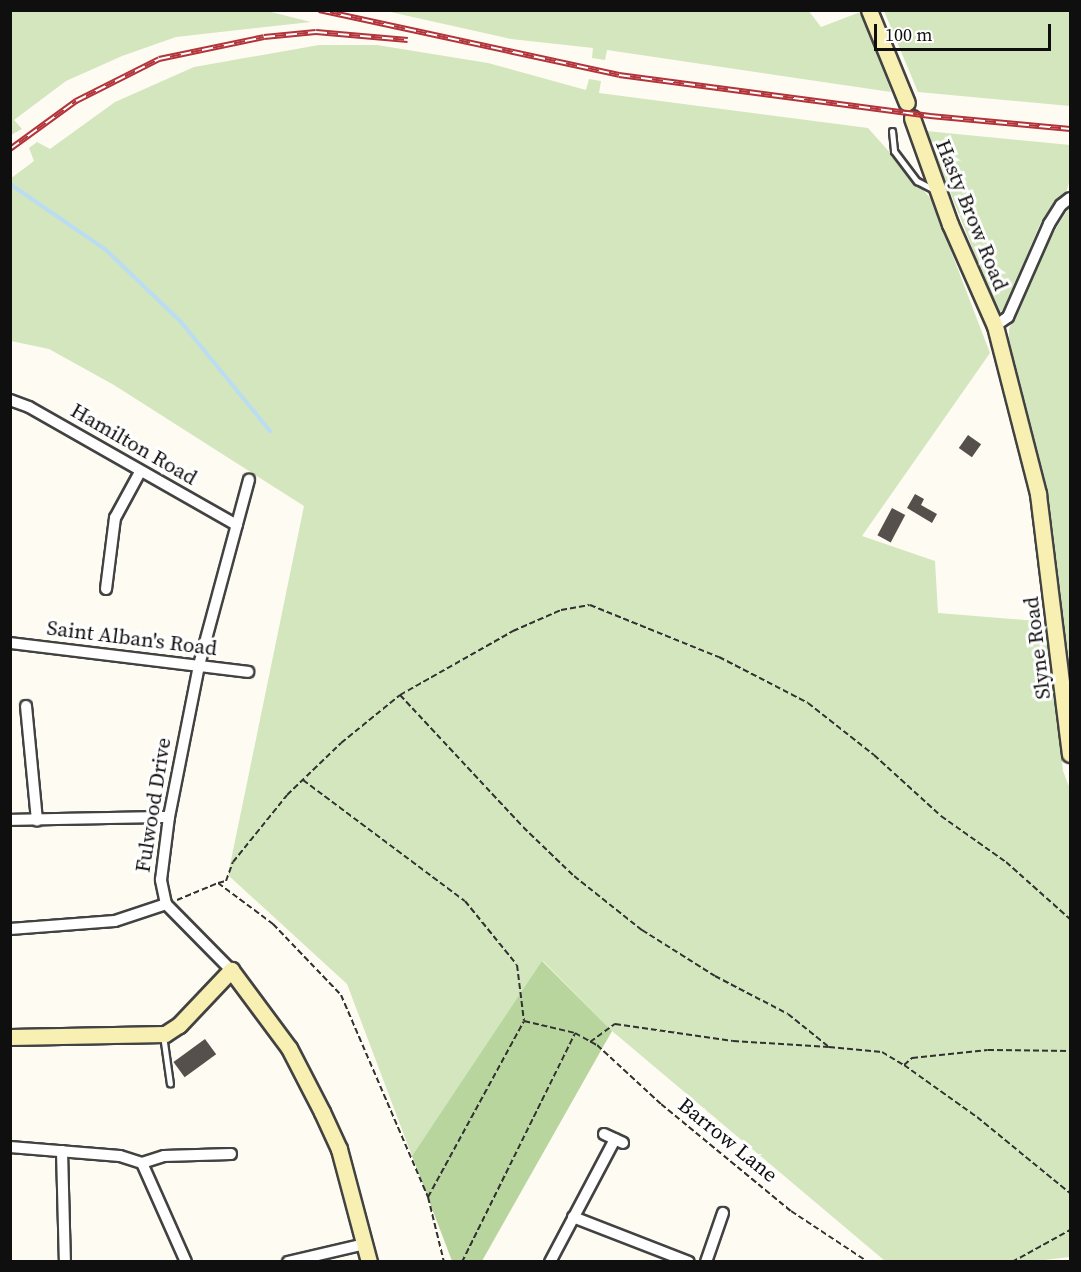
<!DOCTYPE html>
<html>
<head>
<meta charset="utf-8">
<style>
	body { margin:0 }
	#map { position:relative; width:1081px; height:1272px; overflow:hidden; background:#fefbf2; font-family:"Source Serif 4",serif }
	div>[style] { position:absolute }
	.green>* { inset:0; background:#d3e6be }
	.forest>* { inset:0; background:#b8d59e }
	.stream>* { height:4px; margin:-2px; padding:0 2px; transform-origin:2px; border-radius:2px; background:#bbddf1 }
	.building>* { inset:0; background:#56504c; transform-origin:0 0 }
	.path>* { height:2px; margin-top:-1px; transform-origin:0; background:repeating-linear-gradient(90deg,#313131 0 6px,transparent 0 9px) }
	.roads { filter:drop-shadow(2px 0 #424242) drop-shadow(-2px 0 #424242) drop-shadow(0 2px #424242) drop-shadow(0 -2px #424242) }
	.lane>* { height:5px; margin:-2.5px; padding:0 2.5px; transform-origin:2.5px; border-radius:2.5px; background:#fff }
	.street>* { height:10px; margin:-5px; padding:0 5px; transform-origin:5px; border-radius:5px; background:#fff }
	.secondary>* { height:15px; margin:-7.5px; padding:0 7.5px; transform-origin:7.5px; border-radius:7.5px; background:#f8efb3 }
	.rail>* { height:6px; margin-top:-3px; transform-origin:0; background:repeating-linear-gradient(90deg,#fff 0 11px,#b3333a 0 22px); box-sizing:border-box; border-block:2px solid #b3333a }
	span { translate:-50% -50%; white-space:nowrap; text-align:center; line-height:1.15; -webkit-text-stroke:6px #fff; paint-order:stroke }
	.street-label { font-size:21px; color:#0f0f0f }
	.frame { position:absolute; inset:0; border:12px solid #0f0f0f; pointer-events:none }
	.scale { position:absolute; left:874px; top:24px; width:177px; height:27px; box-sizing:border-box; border:3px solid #0f0f0f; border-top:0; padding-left:8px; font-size:18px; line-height:21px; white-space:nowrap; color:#0f0f0f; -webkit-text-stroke:4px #fff; paint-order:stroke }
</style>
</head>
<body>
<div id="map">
	<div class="green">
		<div style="clip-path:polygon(263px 10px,311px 22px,176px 37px,122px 56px,66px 81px,14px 120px,22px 129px,11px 135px,11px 11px)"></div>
		<div style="clip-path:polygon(808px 10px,821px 27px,863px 11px,891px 92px,607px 50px,605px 60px,592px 58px,593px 48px,511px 39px,386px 11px)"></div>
		<div style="clip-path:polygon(884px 11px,1070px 11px,1070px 106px,918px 92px)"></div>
		<div style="clip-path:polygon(319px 45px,377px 45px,488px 63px,586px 90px,589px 79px,601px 81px,599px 93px,868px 128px,931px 199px,990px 353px,862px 536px,935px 561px,938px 613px,1049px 622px,1063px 771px,1070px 789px,1070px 1257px,1027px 1262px,885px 1261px,612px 1031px,543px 961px,412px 1156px,347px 984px,228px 875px,304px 506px,114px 385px,49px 349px,11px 341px,10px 179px,34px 161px,29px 148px,37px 142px,50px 149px,115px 102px,194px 67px)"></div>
		<div style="clip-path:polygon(926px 131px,1070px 145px,1070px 179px,1066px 193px,1055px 201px,1039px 226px,1005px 309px,998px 313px)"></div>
		<div style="clip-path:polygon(1070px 206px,1070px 685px,1047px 489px,1009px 344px,1009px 329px,1040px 254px)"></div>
	</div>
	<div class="forest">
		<div style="clip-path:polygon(542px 961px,612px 1031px,482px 1261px,452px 1261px,412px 1156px)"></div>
	</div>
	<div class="stream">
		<div style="left:10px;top:184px;width:116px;rotate:34.5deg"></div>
		<div style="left:106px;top:250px;width:104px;rotate:43.8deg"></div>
		<div style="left:181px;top:322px;width:141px;rotate:50.8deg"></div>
	</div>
	<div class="building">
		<div style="left:968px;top:435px;width:16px;height:16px;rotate:35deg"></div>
		<div style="clip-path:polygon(915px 494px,924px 499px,921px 505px,937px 514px,932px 523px,907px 508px)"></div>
		<div style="left:892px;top:508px;width:15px;height:31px;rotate:28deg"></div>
		<div style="left:205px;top:1039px;width:19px;height:39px;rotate:54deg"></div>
	</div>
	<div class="path">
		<div style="left:400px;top:695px;width:180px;rotate:47deg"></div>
		<div style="left:523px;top:827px;width:71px;rotate:43.9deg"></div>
		<div style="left:574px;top:876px;width:87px;rotate:38.5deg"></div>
		<div style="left:642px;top:930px;width:86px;rotate:32.2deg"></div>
		<div style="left:715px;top:976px;width:82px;rotate:27.5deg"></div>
		<div style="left:788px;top:1014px;width:53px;rotate:38.8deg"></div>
		<div style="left:829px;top:1047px;width:53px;rotate:5.4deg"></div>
		<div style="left:882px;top:1052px;width:26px;rotate:31deg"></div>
		<div style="left:904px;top:1065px;width:90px;rotate:35.5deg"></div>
		<div style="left:977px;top:1117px;width:120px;rotate:39.3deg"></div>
		<div style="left:303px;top:780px;width:202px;rotate:36.8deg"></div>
		<div style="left:465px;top:901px;width:82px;rotate:50.9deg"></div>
		<div style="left:517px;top:965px;width:56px;rotate:82.9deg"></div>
		<div style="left:218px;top:883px;width:8px;rotate:-14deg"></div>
		<div style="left:226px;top:881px;width:20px;rotate:-70deg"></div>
		<div style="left:233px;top:862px;width:86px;rotate:-51.1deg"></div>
		<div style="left:287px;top:795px;width:75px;rotate:-43.9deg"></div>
		<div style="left:341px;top:743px;width:76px;rotate:-39.1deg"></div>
		<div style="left:400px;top:695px;width:130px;rotate:-29.5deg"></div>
		<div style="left:513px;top:631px;width:52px;rotate:-23.6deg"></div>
		<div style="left:561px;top:610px;width:29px;rotate:-10deg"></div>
		<div style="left:590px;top:605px;width:139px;rotate:22deg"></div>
		<div style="left:719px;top:657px;width:100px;rotate:27.3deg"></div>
		<div style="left:808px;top:703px;width:84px;rotate:38.2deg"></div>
		<div style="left:874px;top:755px;width:91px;rotate:42.3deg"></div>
		<div style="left:941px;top:816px;width:80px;rotate:35.3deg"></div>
		<div style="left:1006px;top:862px;width:86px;rotate:41.7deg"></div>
		<div style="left:177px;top:900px;width:44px;rotate:-22.5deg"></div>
		<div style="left:218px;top:883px;width:69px;rotate:36.7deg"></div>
		<div style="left:273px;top:924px;width:98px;rotate:46.2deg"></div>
		<div style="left:341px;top:995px;width:220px;rotate:66.7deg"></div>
		<div style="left:428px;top:1197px;width:67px;rotate:76.2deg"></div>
		<div style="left:590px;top:1042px;width:31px;rotate:-36deg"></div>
		<div style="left:615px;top:1024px;width:119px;rotate:8.2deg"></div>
		<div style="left:733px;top:1041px;width:96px;rotate:3.6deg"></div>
		<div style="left:904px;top:1065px;width:11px;rotate:-41deg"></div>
		<div style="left:912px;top:1058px;width:76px;rotate:-6deg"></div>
		<div style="left:988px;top:1050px;width:82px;rotate:0.7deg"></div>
		<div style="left:428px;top:1197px;width:200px;rotate:-61.4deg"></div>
		<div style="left:524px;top:1021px;width:52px;rotate:13.2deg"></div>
		<div style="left:575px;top:1033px;width:25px;rotate:29deg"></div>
		<div style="left:597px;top:1045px;width:87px;rotate:42.7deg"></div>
		<div style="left:661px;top:1104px;width:168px;rotate:39.5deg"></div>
		<div style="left:791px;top:1211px;width:92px;rotate:33.5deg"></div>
		<div style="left:462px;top:1262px;width:255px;rotate:-63.7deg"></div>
		<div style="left:1012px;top:1262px;width:66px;rotate:-28.9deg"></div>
	</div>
	<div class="roads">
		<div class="lane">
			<div style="left:892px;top:131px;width:20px;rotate:84deg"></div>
			<div style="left:894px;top:151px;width:38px;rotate:53deg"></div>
			<div style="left:917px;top:181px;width:18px;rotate:27deg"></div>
			<div style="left:163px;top:1035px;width:49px;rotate:81.9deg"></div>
		</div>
		<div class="street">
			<div style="left:995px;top:326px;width:16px;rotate:-35deg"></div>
			<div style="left:1008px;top:317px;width:102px;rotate:-66.2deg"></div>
			<div style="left:1049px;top:224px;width:22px;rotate:-58deg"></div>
			<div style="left:1061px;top:205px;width:11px;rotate:-38deg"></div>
			<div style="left:10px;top:400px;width:20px;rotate:20deg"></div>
			<div style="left:29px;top:407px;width:239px;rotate:29.6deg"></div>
			<div style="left:106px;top:589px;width:72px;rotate:-82.8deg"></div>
			<div style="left:115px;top:518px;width:52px;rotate:-61.5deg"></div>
			<div style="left:10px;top:643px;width:240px;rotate:6.9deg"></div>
			<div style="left:26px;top:706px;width:115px;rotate:84.5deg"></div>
			<div style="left:10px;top:820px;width:159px;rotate:-1.1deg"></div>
			<div style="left:10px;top:929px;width:105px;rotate:-4.4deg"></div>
			<div style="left:115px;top:921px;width:54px;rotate:-18.4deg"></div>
			<div style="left:231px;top:970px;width:93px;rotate:-134.6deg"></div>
			<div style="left:166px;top:904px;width:25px;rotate:-102deg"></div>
			<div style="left:161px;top:880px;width:64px;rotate:-82.8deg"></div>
			<div style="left:169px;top:817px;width:155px;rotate:-78.8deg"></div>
			<div style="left:199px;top:665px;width:192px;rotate:-74.9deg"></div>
			<div style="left:604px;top:1134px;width:21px;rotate:25deg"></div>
			<div style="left:10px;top:1147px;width:110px;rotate:4.7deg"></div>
			<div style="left:120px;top:1156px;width:23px;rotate:18deg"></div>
			<div style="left:142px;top:1163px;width:108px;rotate:66deg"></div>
			<div style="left:62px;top:1151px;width:111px;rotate:88.5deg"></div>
			<div style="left:142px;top:1163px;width:23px;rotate:-18deg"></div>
			<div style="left:164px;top:1156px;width:67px;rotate:-1.7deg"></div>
			<div style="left:573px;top:1217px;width:124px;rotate:21.2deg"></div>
			<div style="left:288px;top:1262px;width:79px;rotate:-13.2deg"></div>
			<div style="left:550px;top:1262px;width:139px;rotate:-62.1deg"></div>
			<div style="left:706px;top:1262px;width:52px;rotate:-70.9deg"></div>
		</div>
		<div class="secondary">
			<div style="left:869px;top:10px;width:100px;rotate:67.8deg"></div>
			<div style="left:912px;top:118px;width:113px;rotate:70.3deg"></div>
			<div style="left:950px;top:224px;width:111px;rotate:66.2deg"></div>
			<div style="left:995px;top:326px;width:173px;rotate:75.6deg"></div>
			<div style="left:1038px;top:494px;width:262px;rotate:83deg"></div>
			<div style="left:10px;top:1037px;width:155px;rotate:-1.1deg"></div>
			<div style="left:165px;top:1034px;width:17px;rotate:-33deg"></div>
			<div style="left:179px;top:1025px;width:76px;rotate:-46.6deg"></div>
			<div style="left:231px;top:970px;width:97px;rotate:53.4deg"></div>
			<div style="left:289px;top:1048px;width:72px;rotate:62.7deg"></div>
			<div style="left:322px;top:1112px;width:41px;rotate:65.3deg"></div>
			<div style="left:339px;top:1149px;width:117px;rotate:75.1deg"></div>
		</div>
	</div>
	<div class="rail">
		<div style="left:319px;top:10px;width:307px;rotate:12.2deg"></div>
		<div style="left:619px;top:75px;width:314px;rotate:7.5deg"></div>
		<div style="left:930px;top:116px;width:141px;rotate:5.3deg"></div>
		<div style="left:10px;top:149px;width:82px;rotate:-36deg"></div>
		<div style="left:76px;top:101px;width:93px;rotate:-26.8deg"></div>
		<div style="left:159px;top:59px;width:107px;rotate:-11.8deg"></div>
		<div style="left:264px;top:37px;width:52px;rotate:-5.5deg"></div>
		<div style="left:316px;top:32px;width:92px;rotate:5deg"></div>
	</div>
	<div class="street-label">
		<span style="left:972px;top:215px;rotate:68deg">Hasty Brow Road</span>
		<span style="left:134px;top:444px;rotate:30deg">Hamilton Road</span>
		<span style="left:132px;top:638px;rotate:7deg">Saint Alban's Road</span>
		<span style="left:1037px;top:648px;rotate:-97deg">Slyne Road</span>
		<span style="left:153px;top:805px;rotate:-81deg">Fulwood Drive</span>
		<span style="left:728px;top:1140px;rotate:39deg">Barrow Lane</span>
	</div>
	<div class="frame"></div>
	<div class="scale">100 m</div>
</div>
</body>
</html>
